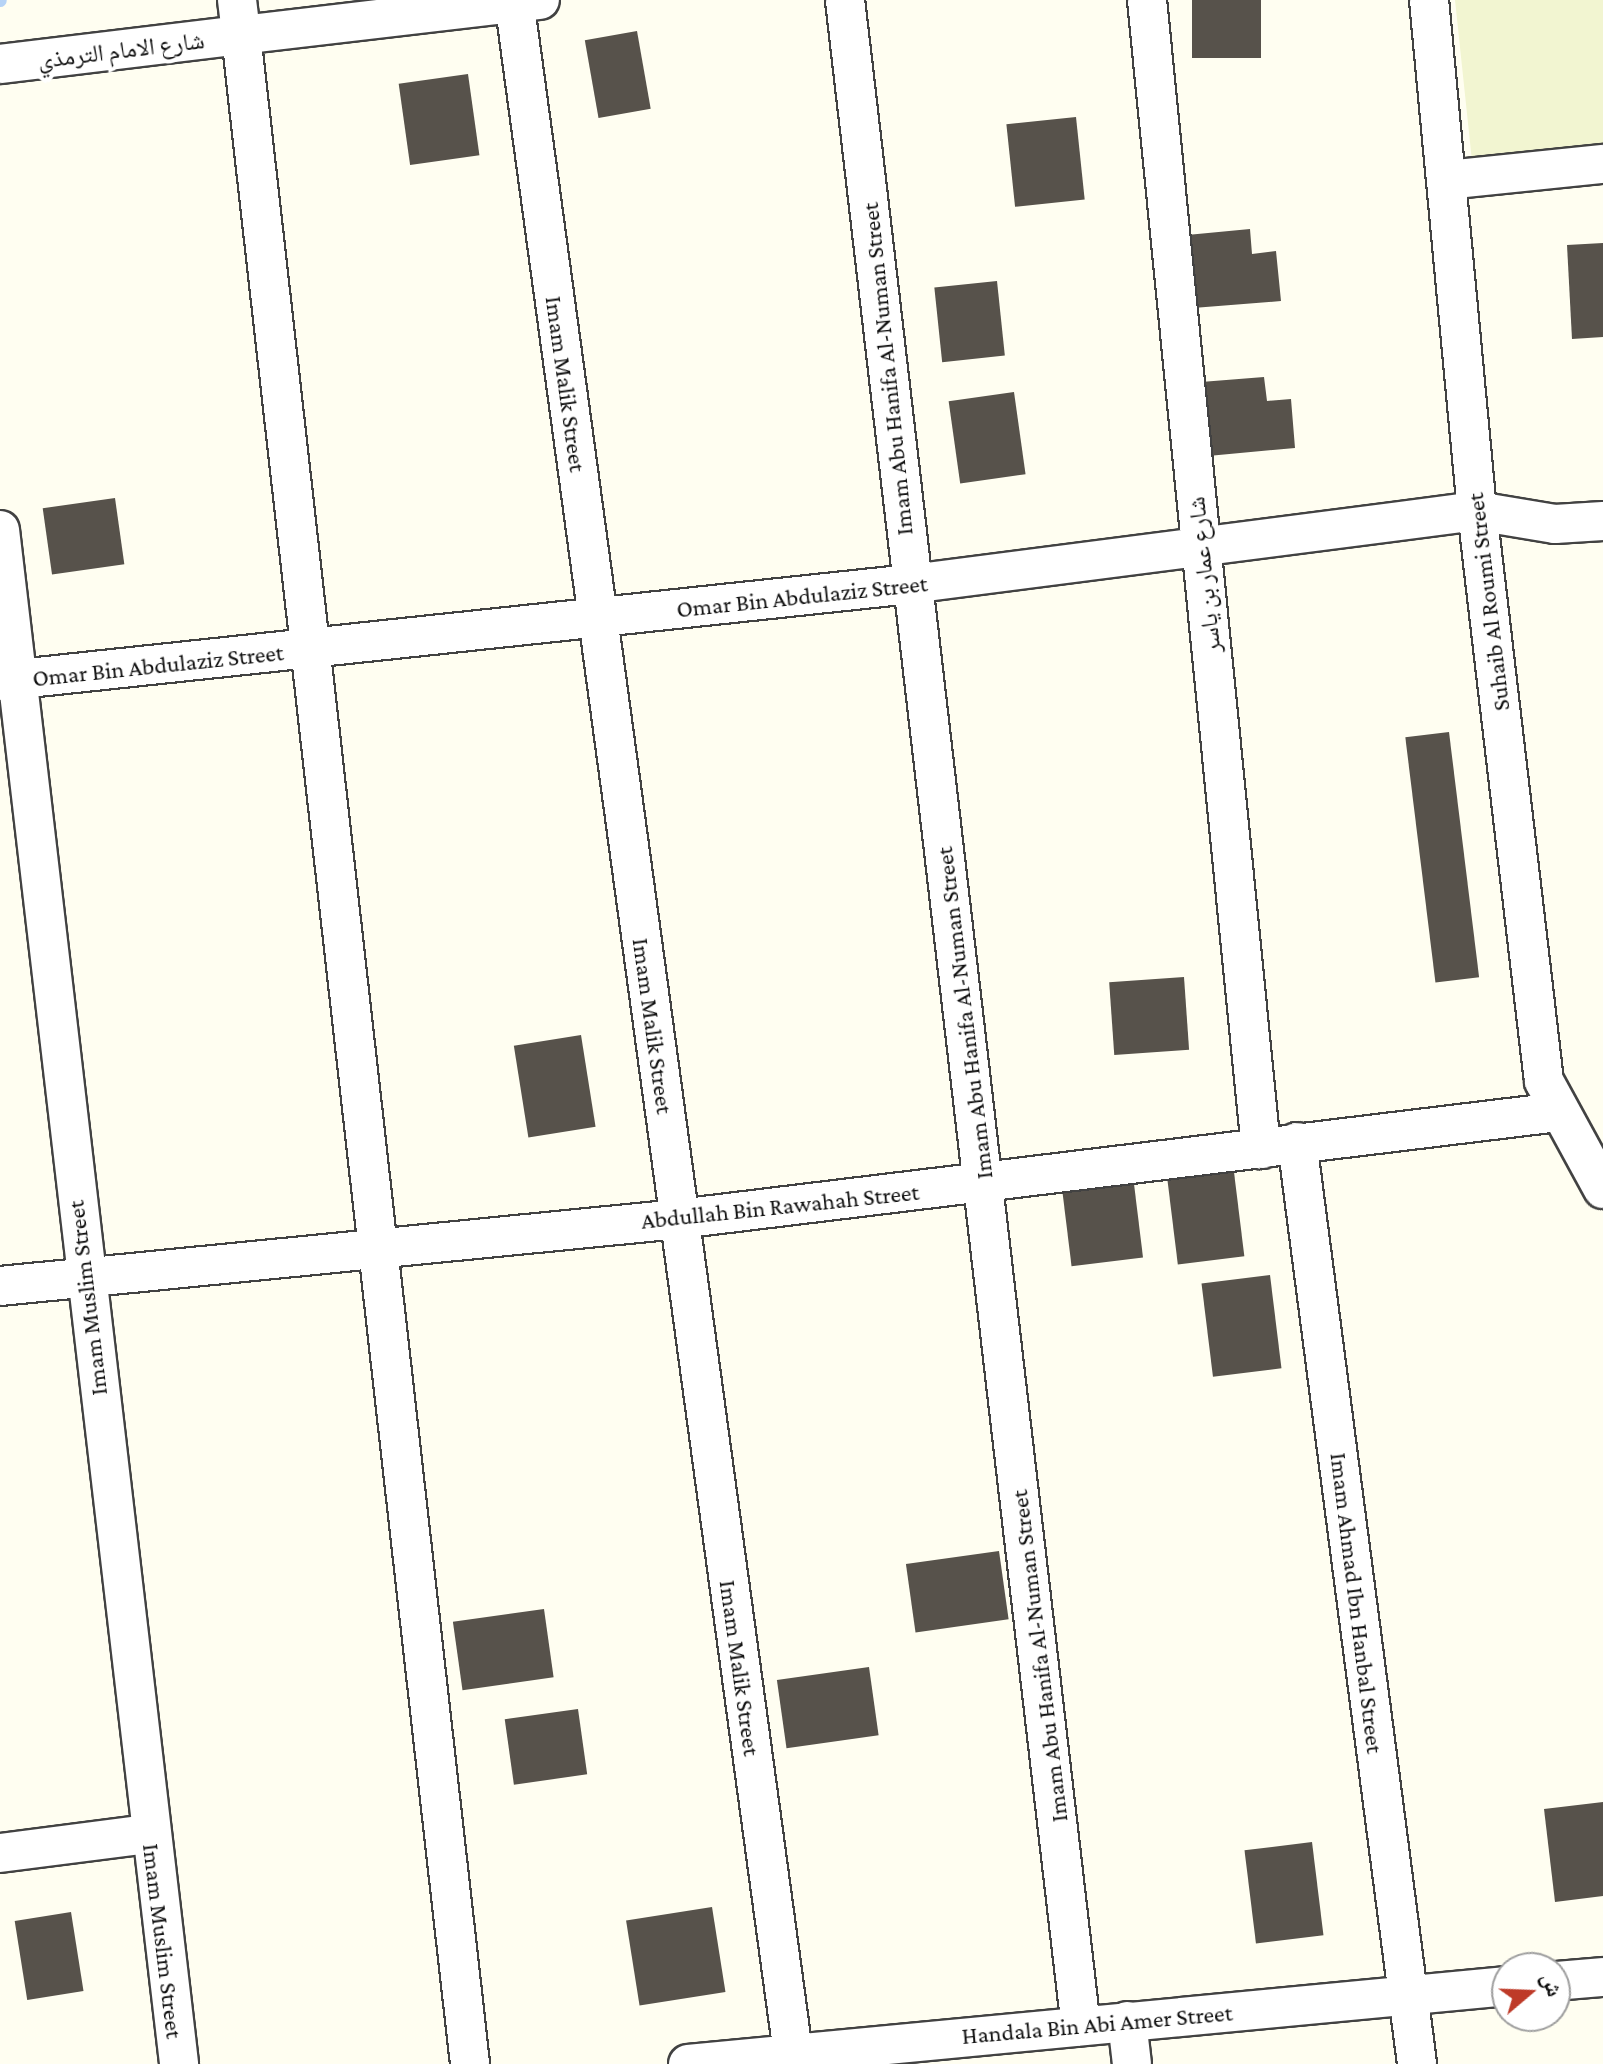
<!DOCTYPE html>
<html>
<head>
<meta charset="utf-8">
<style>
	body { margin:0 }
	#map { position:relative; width:1603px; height:2064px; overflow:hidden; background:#fffef1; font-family:"Crimson Pro","Noto Naskh Arabic",serif }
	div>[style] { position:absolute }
	.farmland>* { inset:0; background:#f2f5d1 }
	.stream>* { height:11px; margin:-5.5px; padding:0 5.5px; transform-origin:5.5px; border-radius:5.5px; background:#b6d3f6 }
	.building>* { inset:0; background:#57524b; transform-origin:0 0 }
	.roads { filter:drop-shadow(2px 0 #424242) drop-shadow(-2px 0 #424242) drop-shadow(0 2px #424242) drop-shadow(0 -2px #424242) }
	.street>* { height:38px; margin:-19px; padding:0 19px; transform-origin:19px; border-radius:19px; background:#fff }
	span { translate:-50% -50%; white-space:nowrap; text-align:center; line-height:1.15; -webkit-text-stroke:8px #fff; paint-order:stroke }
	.street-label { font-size:24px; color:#0f0f0f }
	.north { position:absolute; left:1491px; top:1952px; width:80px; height:80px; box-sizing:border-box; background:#fff; border:2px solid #9f9f9f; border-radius:50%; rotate:71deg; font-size:22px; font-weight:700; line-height:32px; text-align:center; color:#0f0f0f }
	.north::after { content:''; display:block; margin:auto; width:28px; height:36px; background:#be3a28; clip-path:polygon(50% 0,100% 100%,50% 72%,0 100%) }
</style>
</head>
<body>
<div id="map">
	<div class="farmland">
		<div style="clip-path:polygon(1455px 0,1603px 0,1603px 145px,1472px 161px)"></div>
	</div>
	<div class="stream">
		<div style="left:0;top:1px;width:1px;rotate:-45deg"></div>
	</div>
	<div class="building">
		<div style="left:1192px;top:0;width:69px;height:58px"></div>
		<div style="left:637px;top:31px;width:79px;height:53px;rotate:80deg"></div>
		<div style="left:468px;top:74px;width:82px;height:70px;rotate:82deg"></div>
		<div style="left:1076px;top:117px;width:83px;height:70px;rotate:84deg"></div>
		<div style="clip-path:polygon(1250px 229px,1252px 254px,1276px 251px,1281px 301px,1193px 308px,1187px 235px)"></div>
		<div style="clip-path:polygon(1603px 243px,1603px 337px,1572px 339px,1567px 245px)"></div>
		<div style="left:997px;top:281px;width:75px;height:63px;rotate:84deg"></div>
		<div style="clip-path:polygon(1264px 377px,1267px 401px,1291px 399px,1295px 448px,1208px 456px,1201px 382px)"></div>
		<div style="left:1014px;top:392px;width:83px;height:66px;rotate:82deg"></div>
		<div style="left:115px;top:498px;width:67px;height:73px;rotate:82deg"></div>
		<div style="left:1449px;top:732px;width:247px;height:44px;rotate:83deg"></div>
		<div style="left:1184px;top:977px;width:73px;height:75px;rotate:86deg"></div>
		<div style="left:581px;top:1035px;width:93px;height:68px;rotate:81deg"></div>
		<div style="left:1233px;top:1164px;width:93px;height:67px;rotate:83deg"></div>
		<div style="left:1134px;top:1184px;width:74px;height:72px;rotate:83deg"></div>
		<div style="left:1270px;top:1275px;width:94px;height:69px;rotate:83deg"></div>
		<div style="left:999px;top:1551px;width:69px;height:94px;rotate:82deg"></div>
		<div style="left:544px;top:1609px;width:69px;height:92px;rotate:82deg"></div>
		<div style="left:869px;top:1667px;width:69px;height:93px;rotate:82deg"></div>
		<div style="left:578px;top:1709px;width:66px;height:74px;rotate:82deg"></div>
		<div style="clip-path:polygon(1603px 1802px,1603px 1896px,1555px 1902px,1544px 1809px)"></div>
		<div style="left:1312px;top:1842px;width:94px;height:68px;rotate:83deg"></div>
		<div style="left:712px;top:1907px;width:86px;height:87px;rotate:81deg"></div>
		<div style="left:71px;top:1912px;width:80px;height:57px;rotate:81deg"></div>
	</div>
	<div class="roads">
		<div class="street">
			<div style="left:237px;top:0;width:35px;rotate:83deg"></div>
			<div style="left:241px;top:35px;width:301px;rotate:-6.7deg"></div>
			<div style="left:514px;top:0;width:2072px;rotate:82.26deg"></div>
			<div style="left:845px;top:0;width:2040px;rotate:83.36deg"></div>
			<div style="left:1147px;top:0;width:1155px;rotate:84.33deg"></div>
			<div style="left:1429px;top:0;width:513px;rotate:84.63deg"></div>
			<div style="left:1477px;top:511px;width:574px;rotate:83.3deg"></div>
			<div style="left:1544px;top:1081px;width:123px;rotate:61.4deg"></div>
			<div style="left:0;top:64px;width:243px;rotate:-6.9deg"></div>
			<div style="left:241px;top:35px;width:2042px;rotate:83.56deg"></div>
			<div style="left:1447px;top:180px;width:157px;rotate:-5.9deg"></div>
			<div style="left:0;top:530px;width:1544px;rotate:83.34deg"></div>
			<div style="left:0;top:681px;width:916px;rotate:-6.08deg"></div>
			<div style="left:911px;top:584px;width:571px;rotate:-7.35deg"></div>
			<div style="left:1477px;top:511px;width:79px;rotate:9.5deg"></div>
			<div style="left:1555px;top:524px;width:48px;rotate:-3.6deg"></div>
			<div style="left:1297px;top:1142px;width:930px;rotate:82.58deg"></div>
			<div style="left:0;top:1286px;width:682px;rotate:-5.64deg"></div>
			<div style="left:679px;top:1219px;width:885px;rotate:-6.94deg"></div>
			<div style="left:0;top:1853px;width:150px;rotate:-7.3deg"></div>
			<div style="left:1555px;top:1981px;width:48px;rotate:-4.8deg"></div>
			<div style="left:1127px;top:2021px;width:43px;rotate:83.4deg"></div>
			<div style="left:688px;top:2064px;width:823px;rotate:-5.44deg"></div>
		</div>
	</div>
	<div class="street-label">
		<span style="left:121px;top:50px;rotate:-7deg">شارع الامام الترمذي</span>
		<span style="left:887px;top:369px;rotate:-96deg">Imam Abu Hanifa Al-Numan Street</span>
		<span style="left:566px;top:384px;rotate:82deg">Imam Malik Street</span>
		<span style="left:1204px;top:575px;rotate:-96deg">شارع عمار بن ياسر</span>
		<span style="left:802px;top:596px;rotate:-6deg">Omar Bin Abdulaziz Street</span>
		<span style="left:1488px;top:602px;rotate:-97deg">Suhaib Al Roumi Street</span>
		<span style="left:158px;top:665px;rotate:-6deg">Omar Bin Abdulaziz Street</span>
		<span style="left:964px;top:1013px;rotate:-97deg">Imam Abu Hanifa Al-Numan Street</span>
		<span style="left:653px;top:1026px;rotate:82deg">Imam Malik Street</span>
		<span style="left:780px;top:1206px;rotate:-6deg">Abdullah Bin Rawahah Street</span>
		<span style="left:87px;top:1298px;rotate:-97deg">Imam Muslim Street</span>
		<span style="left:1357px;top:1603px;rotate:83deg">Imam Ahmad Ibn Hanbal Street</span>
		<span style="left:1039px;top:1656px;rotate:-97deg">Imam Abu Hanifa Al-Numan Street</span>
		<span style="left:740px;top:1668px;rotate:82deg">Imam Malik Street</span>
		<span style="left:163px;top:1941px;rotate:83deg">Imam Muslim Street</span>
		<span style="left:1097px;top:2024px;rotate:-5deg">Handala Bin Abi Amer Street</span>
	</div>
	<div class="north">ش</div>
</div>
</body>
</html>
